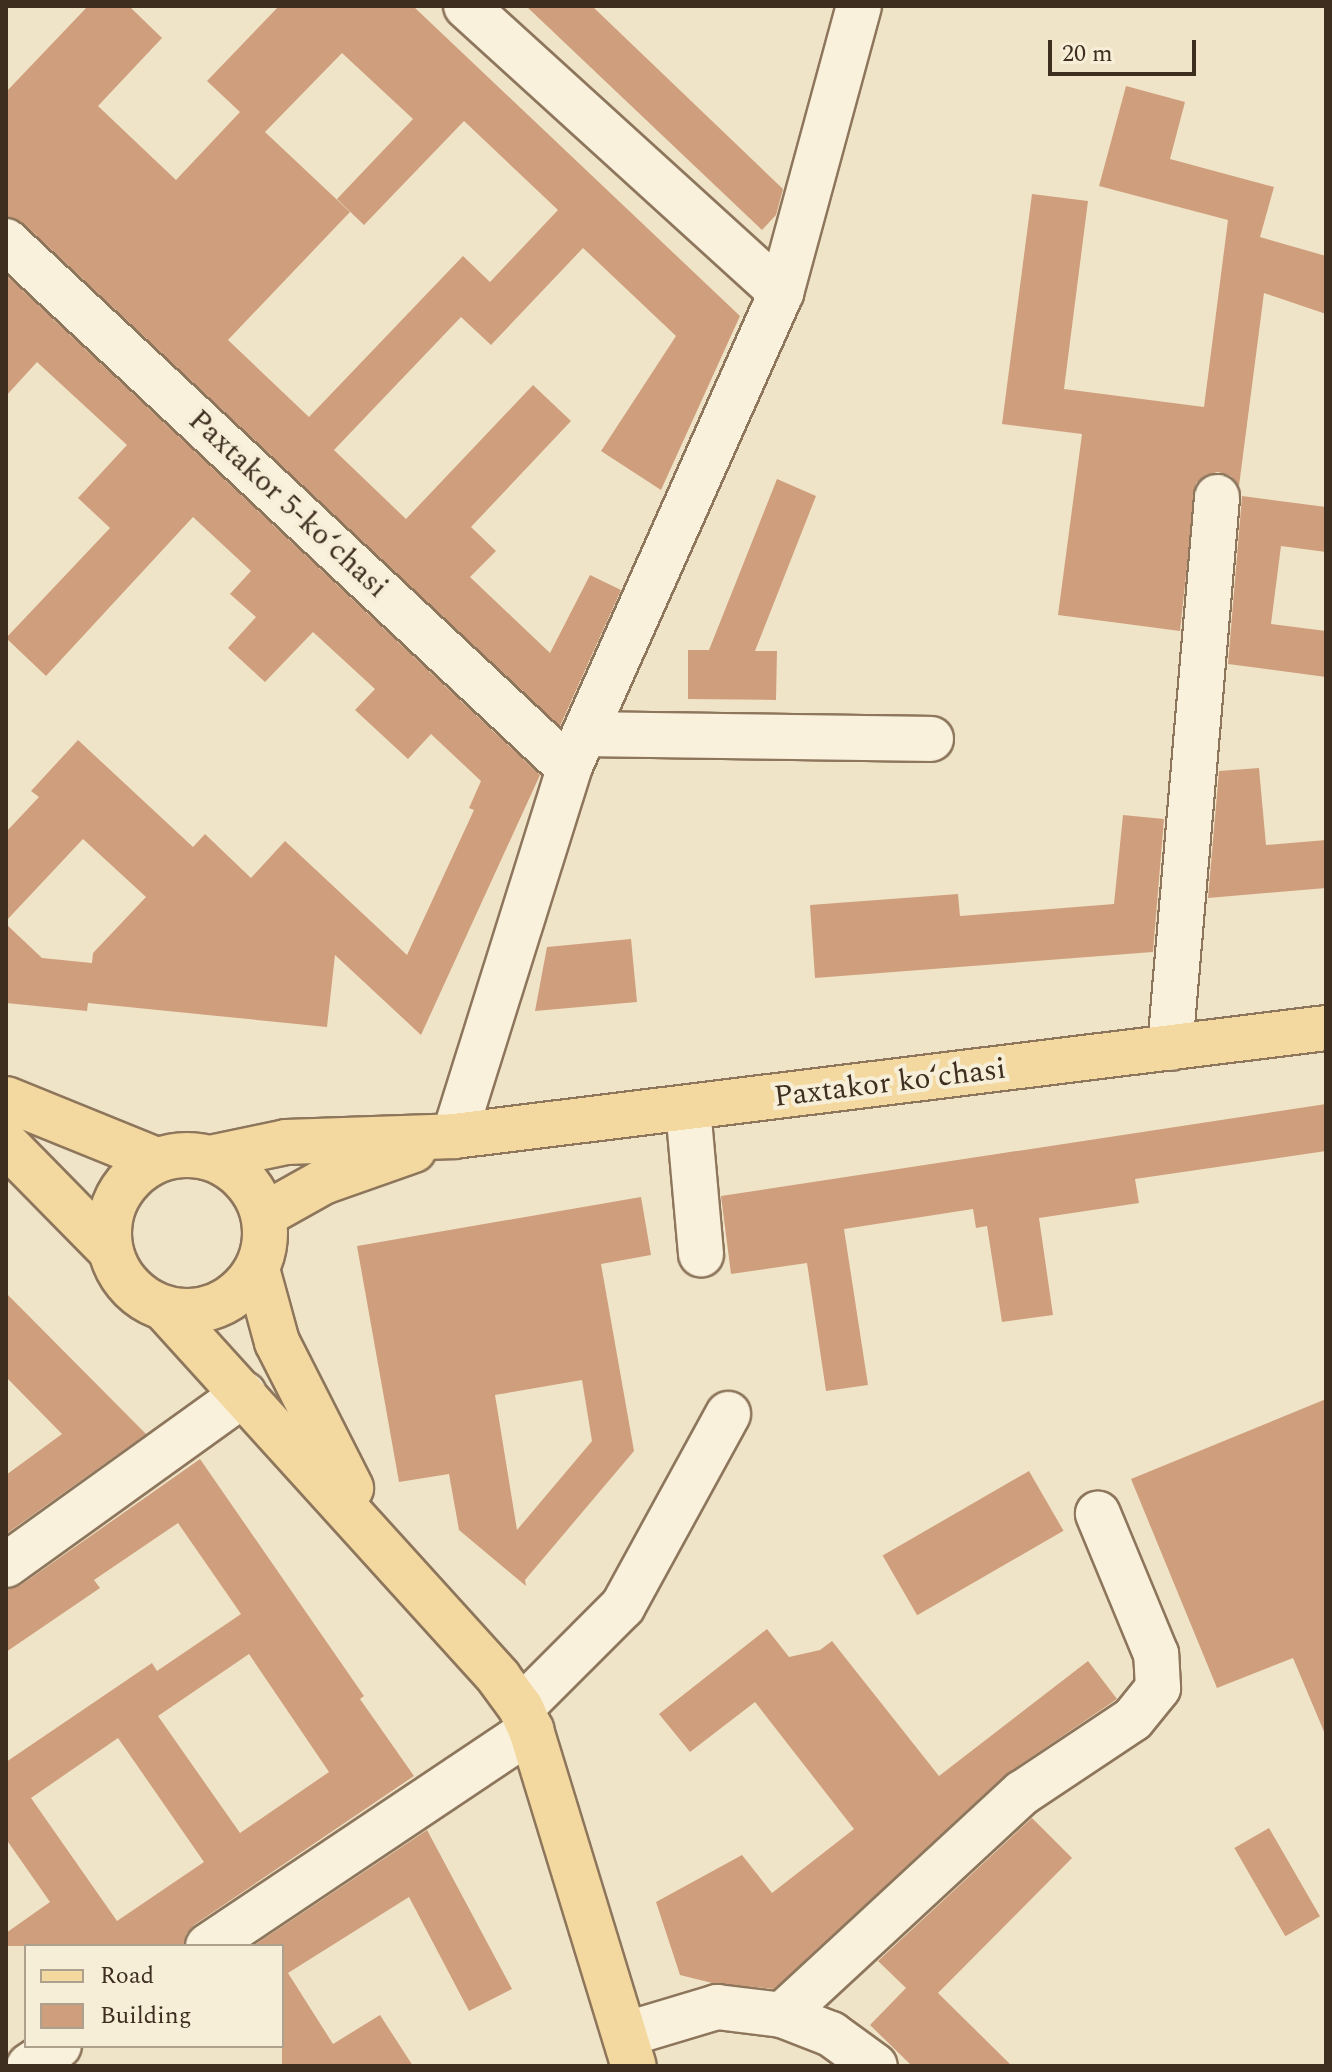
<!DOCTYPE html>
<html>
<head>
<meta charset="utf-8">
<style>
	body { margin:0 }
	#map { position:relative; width:1332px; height:2072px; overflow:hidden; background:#f0e4c8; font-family:Spectral,serif }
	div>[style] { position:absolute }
	.building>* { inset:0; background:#cf9f7d; transform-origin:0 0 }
	.roads { filter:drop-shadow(2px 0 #8d765c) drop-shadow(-2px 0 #8d765c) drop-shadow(0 2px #8d765c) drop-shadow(0 -2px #8d765c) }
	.minor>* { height:44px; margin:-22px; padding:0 22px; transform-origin:22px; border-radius:22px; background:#faf1dc }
	.major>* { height:44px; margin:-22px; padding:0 22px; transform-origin:22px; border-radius:22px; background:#f3d9a0 }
	.major>.ring { margin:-22px; padding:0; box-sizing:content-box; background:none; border:44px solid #f3d9a0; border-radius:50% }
	span { translate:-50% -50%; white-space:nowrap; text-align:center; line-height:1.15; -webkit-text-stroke:8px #f7eed8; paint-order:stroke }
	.street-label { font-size:30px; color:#3d2e20 }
	.frame { position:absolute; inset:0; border:8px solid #3d2e20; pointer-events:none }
	.legend { position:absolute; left:24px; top:1944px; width:260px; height:104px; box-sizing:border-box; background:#f7eed8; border:2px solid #ada18e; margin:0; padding:10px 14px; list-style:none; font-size:24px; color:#3d2e20 }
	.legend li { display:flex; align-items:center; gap:16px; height:40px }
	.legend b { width:40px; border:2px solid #ada18e }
	.scale { position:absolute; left:1048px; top:40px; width:148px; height:36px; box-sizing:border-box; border:4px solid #3d2e20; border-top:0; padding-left:10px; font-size:24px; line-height:28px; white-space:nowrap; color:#3d2e20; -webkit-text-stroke:6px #f7eed8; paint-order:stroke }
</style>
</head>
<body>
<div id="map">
	<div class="building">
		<div style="clip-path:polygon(evenodd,88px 6px,129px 6px,162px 38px,98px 106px,176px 180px,240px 112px,207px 81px,279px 6px,413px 6px,740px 316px,661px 490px,601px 451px,676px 336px,583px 248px,491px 345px,461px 317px,334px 450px,406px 519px,533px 385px,571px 421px,471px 527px,496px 551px,470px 577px,550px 653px,590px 575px,621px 590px,560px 726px,23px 223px,6px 217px,6px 92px,88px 6px,342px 53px,413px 119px,337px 199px,364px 225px,464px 121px,558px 210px,490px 282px,463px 256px,309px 417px,228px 340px,350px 212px,265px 132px,342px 53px)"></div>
		<div style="clip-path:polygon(526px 6px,592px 6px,783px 189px,776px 215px,762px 230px)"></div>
		<div style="clip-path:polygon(1126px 86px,1185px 102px,1170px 159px,1274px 187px,1260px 237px,1326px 256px,1326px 314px,1264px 293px,1239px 486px,1231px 476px,1218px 472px,1206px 475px,1196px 483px,1180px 631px,1058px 615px,1082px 434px,1002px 424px,1032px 194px,1088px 201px,1064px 389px,1204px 407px,1228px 220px,1099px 186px)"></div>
		<div style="clip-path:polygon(6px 275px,540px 775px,421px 1035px,335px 955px,327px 1027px,88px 1003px,87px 1011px,6px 1003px,6px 924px,42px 958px,92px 963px,93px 953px,146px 897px,83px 839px,6px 921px,6px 832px,39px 797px,31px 791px,78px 740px,193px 847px,205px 834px,251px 878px,285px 841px,407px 955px,474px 810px,469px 808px,481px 781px,431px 734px,408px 759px,355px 710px,375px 689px,313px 632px,265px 682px,228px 648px,256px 617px,230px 594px,251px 571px,193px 517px,46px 676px,6px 638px,110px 528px,78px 498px,127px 445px,37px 362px,6px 396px)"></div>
		<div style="clip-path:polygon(777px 479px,816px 496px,755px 651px,777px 651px,776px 700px,688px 699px,688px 650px,709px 650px)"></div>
		<div style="clip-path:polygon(1242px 496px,1326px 507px,1326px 552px,1281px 546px,1271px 624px,1326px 631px,1326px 677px,1228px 664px)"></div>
		<div style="clip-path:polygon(1259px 768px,1266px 845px,1326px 840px,1326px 888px,1208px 898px,1219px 771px)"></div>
		<div style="clip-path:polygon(1123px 815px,1164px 819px,1153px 952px,815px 978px,810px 905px,958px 894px,960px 916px,1114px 904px)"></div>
		<div style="clip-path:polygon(631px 939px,637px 1002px,535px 1011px,547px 947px)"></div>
		<div style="clip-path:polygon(1326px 1104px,1326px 1151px,1135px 1179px,1139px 1203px,1039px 1218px,1053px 1315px,1002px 1322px,987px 1226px,976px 1228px,973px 1209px,844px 1229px,868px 1385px,826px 1391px,807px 1263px,731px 1274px,721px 1196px)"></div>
		<div style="clip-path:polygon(evenodd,641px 1197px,651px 1255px,601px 1264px,634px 1451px,525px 1580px,526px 1586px,459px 1530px,449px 1474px,399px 1482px,357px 1246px,641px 1197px,582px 1380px,592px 1441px,517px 1530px,495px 1395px,582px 1380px)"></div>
		<div style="clip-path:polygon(6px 1293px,146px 1434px,6px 1534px,6px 1475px,62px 1434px,6px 1377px)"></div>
		<div style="clip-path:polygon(1326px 1399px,1326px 1734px,1325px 1734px,1293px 1658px,1217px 1688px,1131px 1479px)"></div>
		<div style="clip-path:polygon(evenodd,200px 1459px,364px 1696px,360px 1699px,414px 1776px,194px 1925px,186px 1934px,183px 1946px,6px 1946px,6px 1933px,50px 1902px,6px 1839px,6px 1762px,152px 1663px,157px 1671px,241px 1614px,178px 1523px,94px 1580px,100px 1588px,6px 1652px,6px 1590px,21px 1585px,200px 1459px,249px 1654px,329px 1772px,240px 1833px,158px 1716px,249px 1654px,200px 1459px,118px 1738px,204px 1862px,117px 1921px,31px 1798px,118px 1738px)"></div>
		<div style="left:1029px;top:1471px;width:69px;height:169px;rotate:60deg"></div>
		<div style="clip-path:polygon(767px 1629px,789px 1657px,820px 1650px,832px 1641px,939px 1776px,1088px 1661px,1117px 1699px,1005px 1775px,774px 1989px,712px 1983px,680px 1975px,656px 1902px,742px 1855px,772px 1893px,854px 1829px,755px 1702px,690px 1752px,659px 1714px)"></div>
		<div style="clip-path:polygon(1032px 1818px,1072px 1858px,938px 1993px,1012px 2066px,912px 2066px,870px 2025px,906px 1988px,878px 1961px)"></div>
		<div style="left:1269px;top:1828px;width:102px;height:40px;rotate:60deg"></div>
		<div style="clip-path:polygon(427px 1830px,512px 1989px,469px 2011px,409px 1897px,288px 1973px,333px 2044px,380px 2015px,413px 2066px,282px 2066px,282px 1946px,253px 1946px)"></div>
	</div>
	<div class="roads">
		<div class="minor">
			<div style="left:466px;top:6px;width:426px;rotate:42.3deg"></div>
			<div style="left:6px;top:241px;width:771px;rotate:43.11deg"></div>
			<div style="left:585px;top:734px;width:346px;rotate:0.8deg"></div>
			<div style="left:1170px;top:1048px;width:553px;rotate:-85.12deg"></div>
			<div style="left:688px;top:1108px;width:147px;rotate:84.9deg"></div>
			<div style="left:454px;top:1136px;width:386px;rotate:-72.6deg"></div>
			<div style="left:569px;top:768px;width:520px;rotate:-65.95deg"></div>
			<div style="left:781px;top:293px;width:297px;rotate:-74.8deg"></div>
			<div style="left:6px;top:1565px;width:293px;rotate:-35.7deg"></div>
			<div style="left:521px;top:1708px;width:144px;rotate:-45deg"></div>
			<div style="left:623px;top:1606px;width:219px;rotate:-61.3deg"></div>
			<div style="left:208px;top:1946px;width:389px;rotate:-33.8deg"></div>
			<div style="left:782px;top:2015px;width:327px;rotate:-42.8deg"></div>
			<div style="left:1022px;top:1793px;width:133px;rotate:-33.7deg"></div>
			<div style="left:1133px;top:1719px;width:40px;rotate:-51deg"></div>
			<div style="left:1158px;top:1688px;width:34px;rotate:-93deg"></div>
			<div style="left:1156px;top:1654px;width:152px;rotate:-112.5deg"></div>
			<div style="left:627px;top:2034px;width:94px;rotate:-16.7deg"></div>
			<div style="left:717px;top:2007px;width:65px;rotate:7deg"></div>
			<div style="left:782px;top:2015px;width:53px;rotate:21.2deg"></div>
			<div style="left:831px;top:2034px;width:54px;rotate:36deg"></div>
			<div style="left:29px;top:2066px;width:36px;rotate:-34deg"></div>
		</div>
		<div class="major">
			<div style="left:6px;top:1099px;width:162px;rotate:22.1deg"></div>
			<div style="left:6px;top:1144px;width:148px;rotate:45.5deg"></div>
			<div class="ring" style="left:109px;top:1155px;width:112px;height:112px"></div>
			<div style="left:210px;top:1158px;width:78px;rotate:-11.9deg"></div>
			<div style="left:286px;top:1142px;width:168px;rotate:-2deg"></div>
			<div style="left:454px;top:1136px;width:879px;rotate:-7.06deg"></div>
			<div style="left:264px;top:1215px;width:68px;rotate:-29.2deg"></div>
			<div style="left:323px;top:1182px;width:96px;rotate:-19.4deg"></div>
			<div style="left:257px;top:1269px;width:76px;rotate:74.7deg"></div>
			<div style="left:277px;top:1342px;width:164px;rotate:63.1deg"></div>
			<div style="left:164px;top:1308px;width:499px;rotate:47.8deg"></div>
			<div style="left:499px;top:1678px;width:37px;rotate:54deg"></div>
			<div style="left:521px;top:1708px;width:24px;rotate:66deg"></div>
			<div style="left:531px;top:1730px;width:351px;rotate:73deg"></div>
		</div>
	</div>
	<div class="street-label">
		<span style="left:288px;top:504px;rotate:43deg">Paxtakor 5-koʻchasi</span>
		<span style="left:890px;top:1083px;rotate:-7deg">Paxtakor koʻchasi</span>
	</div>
	<div class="frame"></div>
	<ul class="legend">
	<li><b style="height:10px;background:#f3d9a0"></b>Road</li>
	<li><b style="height:22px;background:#cf9f7d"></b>Building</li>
	</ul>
	<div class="scale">20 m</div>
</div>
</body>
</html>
